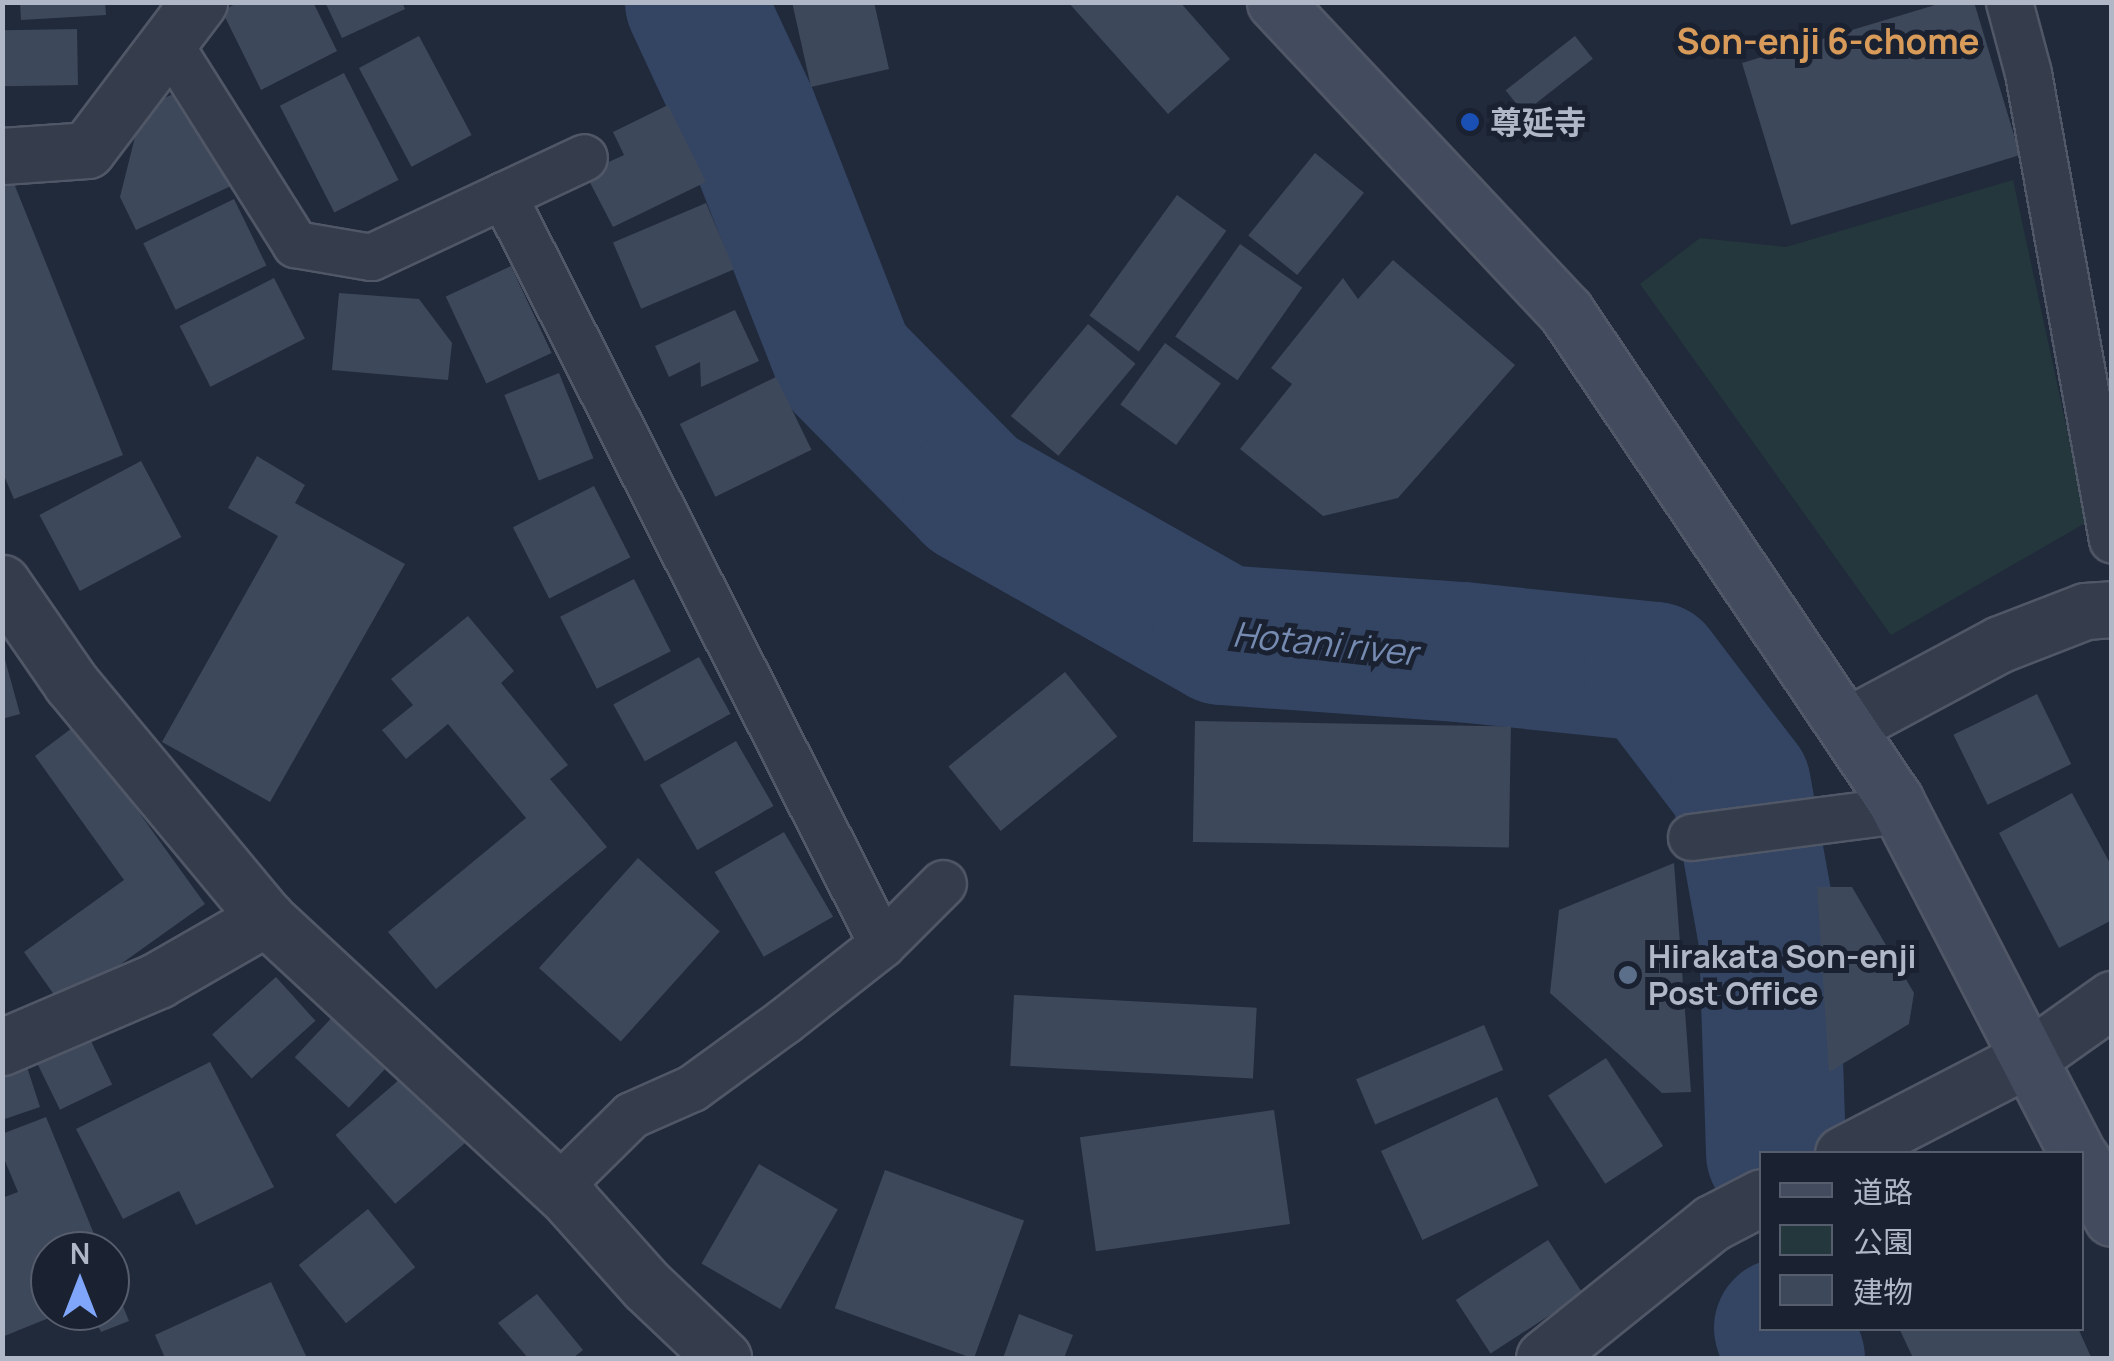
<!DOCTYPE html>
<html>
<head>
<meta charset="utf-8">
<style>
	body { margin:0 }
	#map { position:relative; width:2114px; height:1361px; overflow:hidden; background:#212a3b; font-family:Manrope,"Noto Sans JP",sans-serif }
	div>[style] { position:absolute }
	.green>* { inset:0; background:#23373c }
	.river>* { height:140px; margin:-70px; padding:0 70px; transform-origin:70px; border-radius:70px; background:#344463 }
	.building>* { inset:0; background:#3d485b; transform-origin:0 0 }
	.roads { filter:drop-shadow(2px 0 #505766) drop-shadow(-2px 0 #505766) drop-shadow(0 2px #505766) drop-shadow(0 -2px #505766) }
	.lane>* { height:45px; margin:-22.5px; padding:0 22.5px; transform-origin:22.5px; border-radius:22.5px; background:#353c4b }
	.street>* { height:55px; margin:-27.5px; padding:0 27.5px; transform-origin:27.5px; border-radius:27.5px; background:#353c4b }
	.secondary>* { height:55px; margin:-27.5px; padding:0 27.5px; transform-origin:27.5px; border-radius:27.5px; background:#434b5f }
	.dots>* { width:28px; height:28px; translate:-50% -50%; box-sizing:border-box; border:5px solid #1a2130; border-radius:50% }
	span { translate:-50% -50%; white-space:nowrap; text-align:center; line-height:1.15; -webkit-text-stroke:10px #1a2130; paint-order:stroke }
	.poi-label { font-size:32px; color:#b0b7c7; font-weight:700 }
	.left { translate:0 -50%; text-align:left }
	.neighbourhood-label { font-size:35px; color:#d89b5a; font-weight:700 }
	.water-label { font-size:35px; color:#768bb1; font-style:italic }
	.frame { position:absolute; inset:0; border:5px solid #b0b7c7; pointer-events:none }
	.legend { position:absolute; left:1759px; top:1151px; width:325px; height:180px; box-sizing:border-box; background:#1a2130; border:2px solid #565d6c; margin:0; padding:12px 18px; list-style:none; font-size:30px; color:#b0b7c7 }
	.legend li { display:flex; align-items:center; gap:20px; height:50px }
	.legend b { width:50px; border:2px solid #565d6c }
	.north { position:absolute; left:30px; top:1231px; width:100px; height:100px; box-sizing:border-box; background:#1a2130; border:2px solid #565d6c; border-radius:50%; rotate:0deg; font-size:28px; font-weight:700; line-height:40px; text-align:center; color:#b0b7c7 }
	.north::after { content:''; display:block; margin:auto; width:35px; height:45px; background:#80a6fc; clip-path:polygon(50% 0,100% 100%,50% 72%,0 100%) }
</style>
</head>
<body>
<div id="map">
	<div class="green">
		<div style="clip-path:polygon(2013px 180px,2087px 522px,1891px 635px,1640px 284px,1700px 238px,1786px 247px)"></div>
	</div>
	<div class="river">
		<div style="left:695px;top:2px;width:126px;rotate:65.1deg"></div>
		<div style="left:748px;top:116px;width:266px;rotate:68.6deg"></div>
		<div style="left:845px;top:364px;width:182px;rotate:45.4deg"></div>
		<div style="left:973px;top:494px;width:286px;rotate:29.5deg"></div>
		<div style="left:1222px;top:635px;width:240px;rotate:4.1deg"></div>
		<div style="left:1461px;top:652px;width:194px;rotate:5.9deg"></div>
		<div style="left:1654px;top:672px;width:143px;rotate:52.7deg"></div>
		<div style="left:1741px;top:786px;width:157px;rotate:79.7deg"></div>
		<div style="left:1769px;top:940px;width:214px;rotate:88.1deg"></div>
		<div style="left:1784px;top:1328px;width:32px;rotate:70deg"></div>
	</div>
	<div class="building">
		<div style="clip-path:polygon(20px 2px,105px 2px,106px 15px,21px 20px)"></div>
		<div style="clip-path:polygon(239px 2px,313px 2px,337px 51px,261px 90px,222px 11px)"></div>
		<div style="clip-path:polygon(325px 2px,402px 2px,405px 9px,342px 38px)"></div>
		<div style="clip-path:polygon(792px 2px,874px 2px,889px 69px,811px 87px)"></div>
		<div style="clip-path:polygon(1068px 2px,1180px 2px,1230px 59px,1168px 114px)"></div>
		<div style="clip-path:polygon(1945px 2px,1974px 2px,2020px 155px,1791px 225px,1742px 63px)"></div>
		<div style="left:77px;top:29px;width:56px;height:75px;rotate:89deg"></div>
		<div style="left:419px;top:36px;width:112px;height:68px;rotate:62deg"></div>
		<div style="left:1575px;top:36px;width:29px;height:88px;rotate:52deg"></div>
		<div style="left:344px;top:73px;width:120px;height:72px;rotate:63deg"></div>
		<div style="clip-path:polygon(185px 88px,231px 186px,136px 230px,120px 197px,142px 109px)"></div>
		<div style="clip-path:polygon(668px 105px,706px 182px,613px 227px,585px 173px,624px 155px,613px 132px)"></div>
		<div style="left:1315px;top:153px;width:63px;height:106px;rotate:39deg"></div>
		<div style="clip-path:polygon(7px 166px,123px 455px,14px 499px,2px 471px,2px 168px)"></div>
		<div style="left:1177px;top:195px;width:61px;height:149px;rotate:36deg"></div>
		<div style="left:234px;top:199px;width:74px;height:101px;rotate:64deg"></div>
		<div style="left:706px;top:203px;width:72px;height:101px;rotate:67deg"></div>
		<div style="left:1240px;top:244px;width:76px;height:113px;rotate:35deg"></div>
		<div style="clip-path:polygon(1393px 260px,1515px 365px,1398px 498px,1323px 516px,1240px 449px,1292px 384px,1271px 368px,1343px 278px,1358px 299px)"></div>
		<div style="left:511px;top:266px;width:96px;height:72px;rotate:65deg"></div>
		<div style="left:274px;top:278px;width:68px;height:106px;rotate:63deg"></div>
		<div style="clip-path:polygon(339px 293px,419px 299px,452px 343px,448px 380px,332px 370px)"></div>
		<div style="clip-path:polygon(735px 310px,759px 361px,701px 387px,700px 362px,669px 377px,655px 346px)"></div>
		<div style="left:1088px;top:324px;width:62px;height:120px;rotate:40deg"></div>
		<div style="left:1165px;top:343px;width:69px;height:76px;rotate:36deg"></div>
		<div style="left:559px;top:373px;width:92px;height:59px;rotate:68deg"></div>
		<div style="left:776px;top:377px;width:81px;height:107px;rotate:64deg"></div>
		<div style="clip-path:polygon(257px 456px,305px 485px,295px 503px,405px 564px,270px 802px,162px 742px,278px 536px,228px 508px)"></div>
		<div style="left:141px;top:461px;width:86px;height:115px;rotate:62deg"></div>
		<div style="left:594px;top:486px;width:80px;height:91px;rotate:63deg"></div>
		<div style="left:634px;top:579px;width:81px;height:83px;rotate:63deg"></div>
		<div style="clip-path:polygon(468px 616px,514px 671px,501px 683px,568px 765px,550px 779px,607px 847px,436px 989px,388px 932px,526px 818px,448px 724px,406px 759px,382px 730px,413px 705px,391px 679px)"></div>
		<div style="clip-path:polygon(4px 656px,20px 714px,2px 719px,2px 657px)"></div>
		<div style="left:699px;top:657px;width:65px;height:98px;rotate:61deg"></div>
		<div style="left:1065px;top:672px;width:83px;height:150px;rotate:51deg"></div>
		<div style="left:2037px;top:694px;width:78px;height:93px;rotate:64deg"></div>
		<div style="left:1195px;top:721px;width:316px;height:121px;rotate:1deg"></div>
		<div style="clip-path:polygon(76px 725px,205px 904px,62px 1006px,24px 952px,124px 880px,35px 756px)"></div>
		<div style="left:736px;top:741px;width:75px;height:88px;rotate:60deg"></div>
		<div style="clip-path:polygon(2072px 793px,2112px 867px,2112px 920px,2059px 948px,1999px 833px)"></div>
		<div style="left:784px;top:832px;width:98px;height:80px;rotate:60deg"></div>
		<div style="left:638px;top:858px;width:110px;height:148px;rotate:42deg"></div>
		<div style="clip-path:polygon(1674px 863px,1691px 1092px,1662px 1093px,1550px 993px,1559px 910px)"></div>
		<div style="clip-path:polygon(1817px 887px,1852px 887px,1914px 993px,1909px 1024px,1829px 1072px)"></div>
		<div style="left:276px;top:977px;width:59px;height:86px;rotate:48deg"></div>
		<div style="left:1014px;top:995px;width:243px;height:71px;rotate:3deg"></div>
		<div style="left:337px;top:1012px;width:74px;height:62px;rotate:43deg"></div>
		<div style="left:1484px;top:1025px;width:49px;height:139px;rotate:67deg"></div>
		<div style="left:88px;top:1035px;width:55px;height:58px;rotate:64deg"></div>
		<div style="left:1606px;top:1058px;width:105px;height:69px;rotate:57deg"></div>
		<div style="clip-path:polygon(210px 1062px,274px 1187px,196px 1225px,179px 1191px,123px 1219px,76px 1129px)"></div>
		<div style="clip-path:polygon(27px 1067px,40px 1107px,2px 1120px,2px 1075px)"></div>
		<div style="left:408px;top:1072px;width:91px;height:96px;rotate:49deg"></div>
		<div style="left:1497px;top:1097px;width:98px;height:128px;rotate:65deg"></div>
		<div style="left:1274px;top:1110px;width:115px;height:196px;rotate:82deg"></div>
		<div style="clip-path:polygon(46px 1117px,101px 1251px,50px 1251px,50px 1311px,66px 1311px,2px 1337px,2px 1198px,18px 1192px,2px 1154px,2px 1134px)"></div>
		<div style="left:759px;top:1164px;width:91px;height:115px;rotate:30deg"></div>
		<div style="left:885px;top:1170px;width:148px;height:147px;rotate:20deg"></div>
		<div style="left:368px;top:1209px;width:75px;height:89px;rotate:51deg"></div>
		<div style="left:1548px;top:1240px;width:64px;height:110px;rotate:57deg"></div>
		<div style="clip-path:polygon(110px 1274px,129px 1321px,101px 1332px,91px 1311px,110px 1311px)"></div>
		<div style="clip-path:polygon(271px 1282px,307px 1358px,165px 1358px,155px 1335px)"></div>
		<div style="clip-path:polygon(537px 1294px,583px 1350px,573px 1358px,528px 1358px,498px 1323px)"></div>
		<div style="clip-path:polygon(1019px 1314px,1073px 1335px,1064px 1358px,1003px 1358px)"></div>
		<div style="clip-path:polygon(1899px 1328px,2078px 1328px,2091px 1357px,1913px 1358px)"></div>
	</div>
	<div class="roads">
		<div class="lane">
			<div style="left:2009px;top:2px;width:73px;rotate:75deg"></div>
			<div style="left:2028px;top:73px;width:474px;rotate:79.8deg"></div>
			<div style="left:168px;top:42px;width:239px;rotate:57.8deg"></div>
			<div style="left:295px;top:244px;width:77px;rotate:9.7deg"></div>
			<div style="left:371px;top:257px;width:235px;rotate:-25.1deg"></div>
			<div style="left:503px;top:195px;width:839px;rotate:63.16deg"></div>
			<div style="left:1691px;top:837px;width:211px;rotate:-7.4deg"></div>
			<div style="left:557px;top:1188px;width:104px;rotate:-44.6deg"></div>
			<div style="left:631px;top:1115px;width:67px;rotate:-23.9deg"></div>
			<div style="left:692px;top:1088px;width:114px;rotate:-36.1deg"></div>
			<div style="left:784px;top:1021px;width:125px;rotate:-38.2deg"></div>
			<div style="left:882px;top:944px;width:86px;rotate:-45deg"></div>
		</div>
		<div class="street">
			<div style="left:2px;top:156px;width:85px;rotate:-4deg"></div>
			<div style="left:87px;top:150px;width:186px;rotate:-52.9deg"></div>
			<div style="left:2px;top:583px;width:121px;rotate:55.4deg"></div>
			<div style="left:71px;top:683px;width:305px;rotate:50.3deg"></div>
			<div style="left:266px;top:918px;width:415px;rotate:42.8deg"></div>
			<div style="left:570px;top:1200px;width:115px;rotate:48.2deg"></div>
			<div style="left:647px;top:1286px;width:105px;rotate:43.5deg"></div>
			<div style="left:1847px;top:726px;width:174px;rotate:-28.2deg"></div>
			<div style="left:2000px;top:644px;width:91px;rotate:-21.2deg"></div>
			<div style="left:2085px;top:611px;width:27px;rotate:-4deg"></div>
			<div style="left:2px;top:1047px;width:170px;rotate:-23.2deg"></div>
			<div style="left:158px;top:980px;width:125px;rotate:-29.9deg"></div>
			<div style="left:1843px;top:1154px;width:209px;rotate:-27.3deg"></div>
			<div style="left:2029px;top:1058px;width:102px;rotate:-35.4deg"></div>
			<div style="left:1544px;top:1358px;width:216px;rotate:-38.8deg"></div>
			<div style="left:1712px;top:1223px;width:56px;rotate:-27.5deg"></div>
		</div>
		<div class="secondary">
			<div style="left:1275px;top:2px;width:425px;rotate:46.8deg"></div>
			<div style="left:1566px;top:312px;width:589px;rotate:56.01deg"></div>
			<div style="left:1895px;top:800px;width:399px;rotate:62.7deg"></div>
			<div style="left:2082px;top:1160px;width:65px;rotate:62.7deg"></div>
		</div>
	</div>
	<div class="dots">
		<div style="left:1470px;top:122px;background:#1a4fb4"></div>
		<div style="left:1628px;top:975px;background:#5c6f8a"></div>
	</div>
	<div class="poi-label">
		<span class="left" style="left:1490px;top:122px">尊延寺</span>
		<span class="left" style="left:1648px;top:975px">Hirakata Son-enji<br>Post Office</span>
	</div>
	<div class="neighbourhood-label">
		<span style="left:1828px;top:41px">Son-enji 6-chome</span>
	</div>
	<div class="water-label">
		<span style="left:1325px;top:643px;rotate:6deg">Hotani river</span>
	</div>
	<div class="frame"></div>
	<ul class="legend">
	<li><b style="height:12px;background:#434b5f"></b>道路</li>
	<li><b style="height:28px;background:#23373c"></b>公園</li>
	<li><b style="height:28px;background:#3d485b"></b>建物</li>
	</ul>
	<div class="north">N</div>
</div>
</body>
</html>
